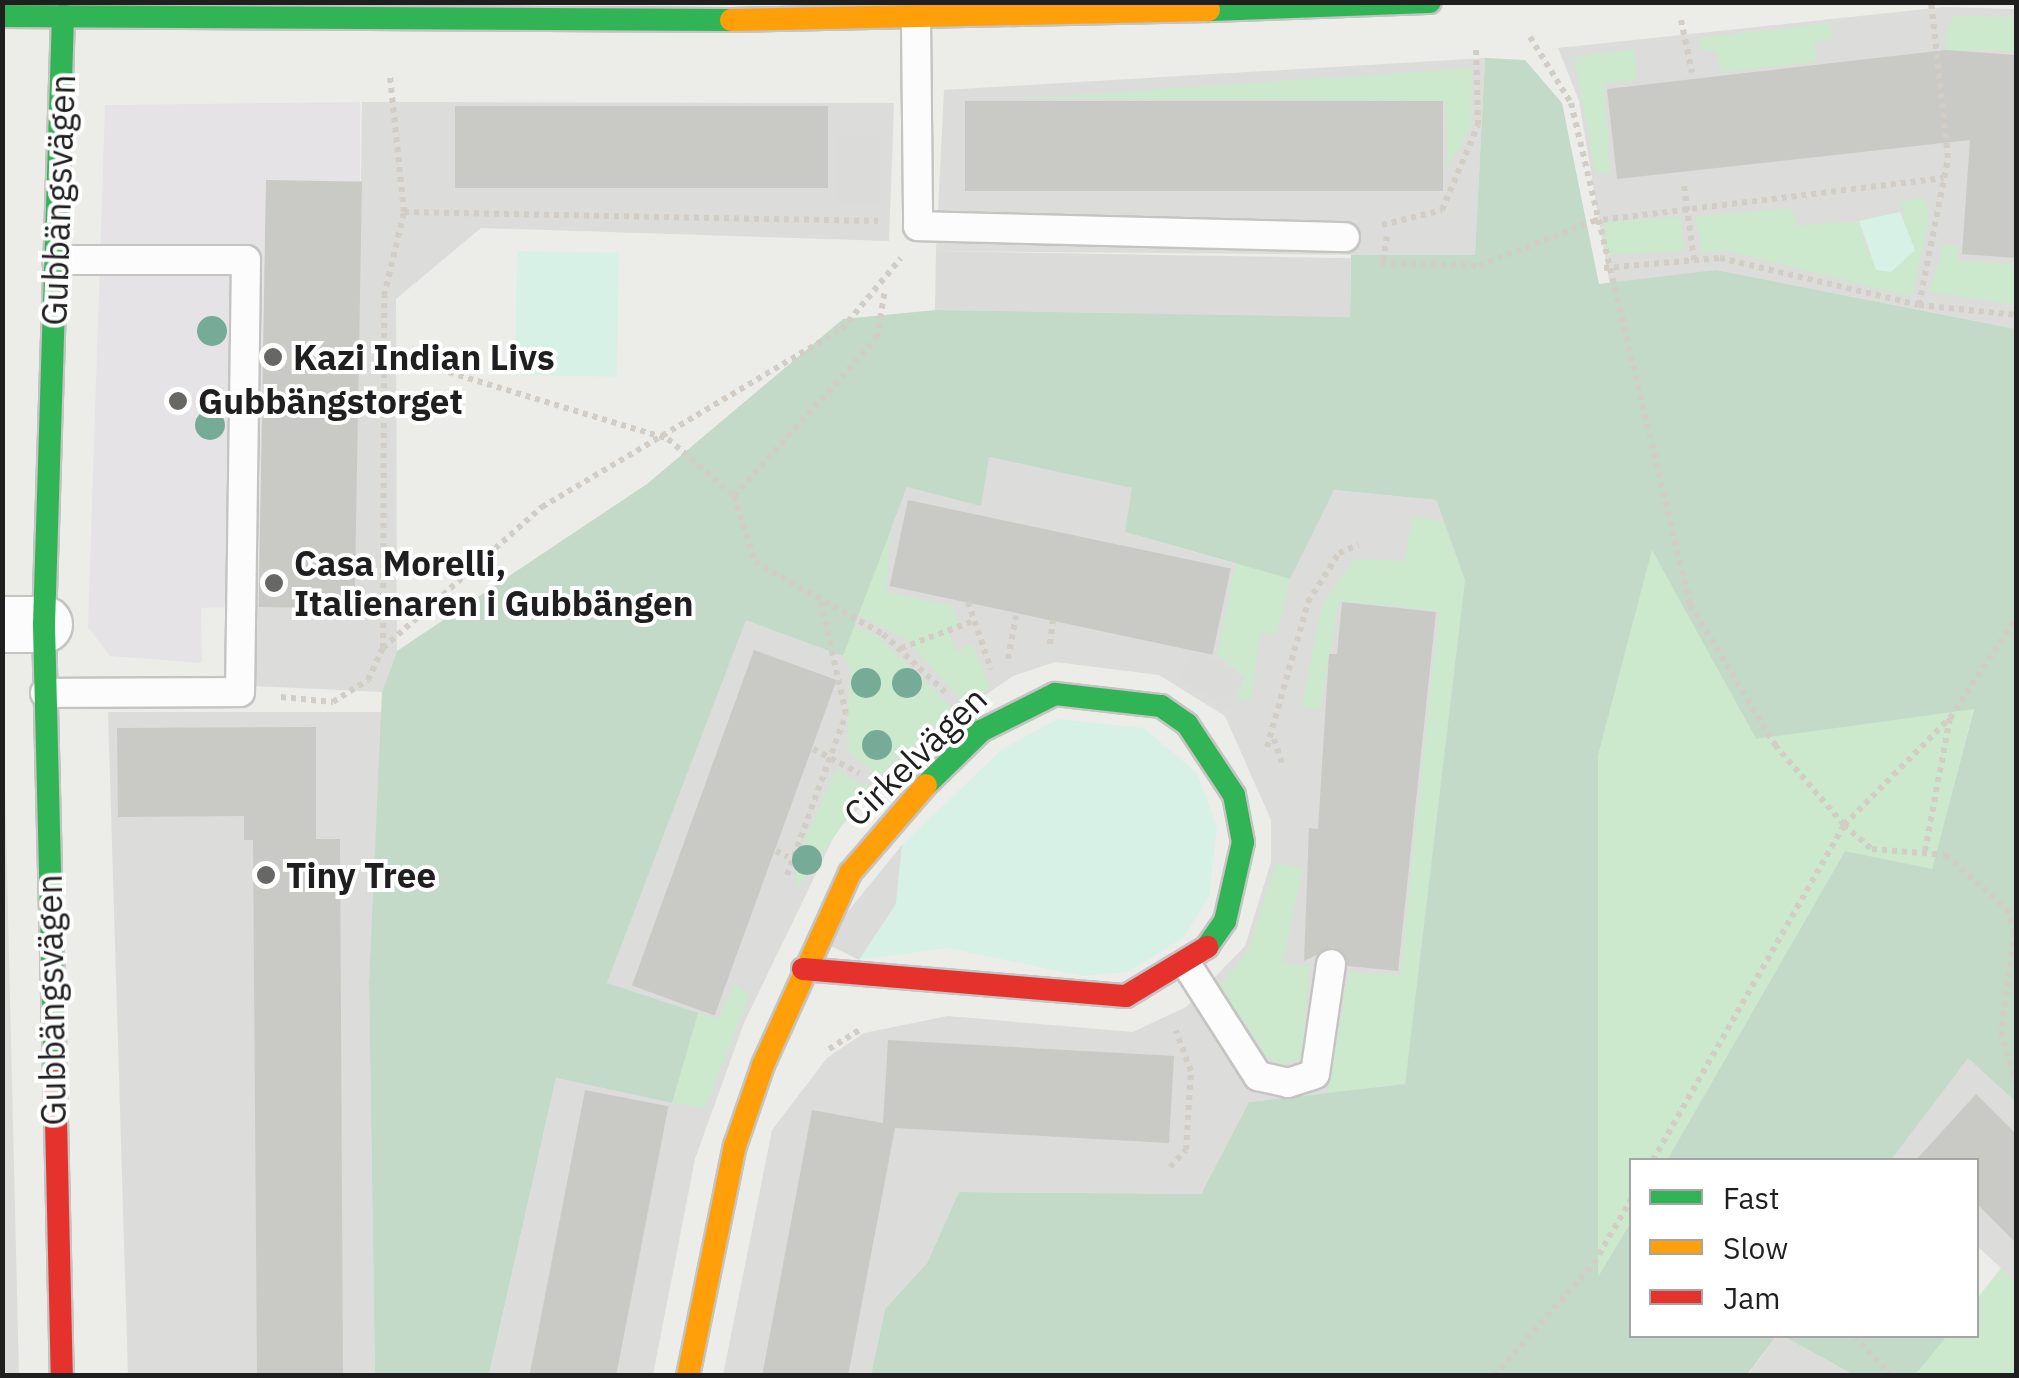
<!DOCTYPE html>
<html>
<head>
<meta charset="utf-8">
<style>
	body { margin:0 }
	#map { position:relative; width:2019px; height:1378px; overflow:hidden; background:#ecede9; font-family:"IBM Plex Sans",sans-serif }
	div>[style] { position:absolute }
	.residential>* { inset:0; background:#dcdcda }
	.grass>* { inset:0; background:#cce9cd; transform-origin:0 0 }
	.forest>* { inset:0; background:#c2dac7 }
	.park>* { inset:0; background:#d8f1e7; transform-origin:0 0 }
	.parking>* { inset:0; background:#dbdcda; transform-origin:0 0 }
	.plaza>* { inset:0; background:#e6e3e7 }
	.building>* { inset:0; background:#c9cac6; transform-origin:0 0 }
	.path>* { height:6px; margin-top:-3px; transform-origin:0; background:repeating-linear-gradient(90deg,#d2cdc5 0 5px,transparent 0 10px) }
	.roads { filter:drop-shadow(2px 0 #c4c4c2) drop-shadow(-2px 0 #c4c4c2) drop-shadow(0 2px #c4c4c2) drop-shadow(0 -2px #c4c4c2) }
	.lane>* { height:28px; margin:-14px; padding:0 14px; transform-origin:14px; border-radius:14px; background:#fcfcfc }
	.street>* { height:55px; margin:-27.5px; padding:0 27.5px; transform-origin:27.5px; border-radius:27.5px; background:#fcfcfc }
	.fast>* { height:22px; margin:-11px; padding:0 11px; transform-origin:11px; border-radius:11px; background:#30b455 }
	.slow>* { height:22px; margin:-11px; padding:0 11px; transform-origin:11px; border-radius:11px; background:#ff9f0a }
	.jam>* { height:22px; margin:-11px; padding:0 11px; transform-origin:11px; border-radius:11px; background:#e5322d }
	.trees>* { width:30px; height:30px; margin:-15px; border-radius:50%; background:#76ab98 }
	.dots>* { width:28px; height:28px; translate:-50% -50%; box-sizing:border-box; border:5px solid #fff; border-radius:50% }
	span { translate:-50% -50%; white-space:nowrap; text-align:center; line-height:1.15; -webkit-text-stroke:8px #fff; paint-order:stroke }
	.street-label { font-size:35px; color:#1f1f1f }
	.poi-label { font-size:35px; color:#1f1f1f; font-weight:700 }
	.left { translate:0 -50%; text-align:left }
	.frame { position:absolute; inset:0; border:5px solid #1f1f1f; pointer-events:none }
	.legend { position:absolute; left:1629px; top:1158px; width:350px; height:180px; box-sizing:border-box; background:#fff; border:2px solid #a5a5a5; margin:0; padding:12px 18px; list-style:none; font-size:30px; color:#1f1f1f }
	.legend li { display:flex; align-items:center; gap:20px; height:50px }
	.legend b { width:50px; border:2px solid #a5a5a5 }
</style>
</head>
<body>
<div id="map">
	<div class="residential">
		<div style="clip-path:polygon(1944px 7px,2016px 9px,2016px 329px,1716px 270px,1610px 286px,1579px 101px,1558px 48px)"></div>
		<div style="clip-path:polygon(1485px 58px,1475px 256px,936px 251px,944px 90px)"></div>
		<div style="clip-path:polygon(362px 102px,894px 103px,889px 241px,481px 228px,396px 299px,397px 651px,382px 692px,254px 686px,266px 180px,361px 181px)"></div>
		<div style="clip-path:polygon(989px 457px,1133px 488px,1125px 532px,1289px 579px,1333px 490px,1436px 500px,1465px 580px,1405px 1084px,1249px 1102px,1201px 1194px,959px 1192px,927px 1263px,885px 1309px,871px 1375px,723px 1375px,772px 1130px,827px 1058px,864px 1033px,948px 1016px,1133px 1032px,1186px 1007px,1245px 946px,1271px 862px,1271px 820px,1225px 716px,1159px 675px,1055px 662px,1013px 676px,950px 719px,837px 830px,744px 1023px,695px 1159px,653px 1375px,489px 1376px,556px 1078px,672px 1103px,607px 983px,746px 619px,843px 656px,907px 487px)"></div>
		<div style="clip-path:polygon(3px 706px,19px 1375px,19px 1376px,2px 1375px)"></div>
		<div style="clip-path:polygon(108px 712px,382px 712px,369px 983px,375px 1375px,128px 1375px)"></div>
		<div style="clip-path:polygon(1968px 1057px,2016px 1102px,2016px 1375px,1914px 1375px,1947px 1336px,1976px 1336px,1977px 1299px,2001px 1268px,1977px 1246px,1976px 1160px,1891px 1160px)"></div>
		<div style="clip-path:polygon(1776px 1336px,1783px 1336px,1854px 1375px,1747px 1376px)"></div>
	</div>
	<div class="grass">
		<div style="clip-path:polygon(1953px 16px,2016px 17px,2016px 52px,1970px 49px,1956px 148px,1945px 38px)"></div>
		<div style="clip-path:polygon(1830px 23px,1832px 39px,1814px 42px,1816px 62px,1720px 72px,1717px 50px,1700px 50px,1698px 38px)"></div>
		<div style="clip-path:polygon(1634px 49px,1637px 80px,1604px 83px,1610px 172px,1596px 175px,1574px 57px)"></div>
		<div style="clip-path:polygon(1472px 68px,1471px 128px,1447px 168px,1446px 101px,1016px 99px)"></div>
		<div style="clip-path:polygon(1924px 198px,1930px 215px,1912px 297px,1726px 250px,1703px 253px,1695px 217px,1791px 208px,1797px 226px,1859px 221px,1867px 255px,1906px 235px,1902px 202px)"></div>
		<div style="left:1681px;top:217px;width:34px;height:77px;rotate:87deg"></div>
		<div style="clip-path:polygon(1944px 245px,1958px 246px,1958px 261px,2016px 264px,2016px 305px,1929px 292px)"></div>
		<div style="clip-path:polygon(1412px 517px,1443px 522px,1465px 580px,1405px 1084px,1328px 1093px,1349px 971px,1400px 976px,1439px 611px,1339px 601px,1320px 708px,1302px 706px,1322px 604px,1354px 559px,1405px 561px)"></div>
		<div style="clip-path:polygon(891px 527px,886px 592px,954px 606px,958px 625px,948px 631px,956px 652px,972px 643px,990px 687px,964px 704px,906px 639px,859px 615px)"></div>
		<div style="clip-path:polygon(1652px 549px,1756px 739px,1974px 708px,1932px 870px,1845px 851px,1667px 1160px,1632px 1160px,1631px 1222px,1598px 1280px,1598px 756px)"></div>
		<div style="clip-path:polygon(1236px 563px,1290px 579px,1277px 634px,1260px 633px,1251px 700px,1237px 700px,1244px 677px,1217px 655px)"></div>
		<div style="clip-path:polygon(828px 616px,878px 636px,954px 710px,878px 776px,847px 751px,850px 669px)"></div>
		<div style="clip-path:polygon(836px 769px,869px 788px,796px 890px,796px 859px)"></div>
		<div style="clip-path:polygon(1276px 864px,1303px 867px,1283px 963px,1310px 966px,1301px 1057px,1285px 1065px,1268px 1058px,1220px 986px,1249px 949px)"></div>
		<div style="clip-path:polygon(735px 983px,749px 996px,705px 1108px,672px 1103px,698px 1013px,718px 1019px)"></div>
		<div style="clip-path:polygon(2001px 1268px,2016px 1283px,2016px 1375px,1914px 1376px,1947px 1336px,1976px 1336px,1977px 1299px)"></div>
	</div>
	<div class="forest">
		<div style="clip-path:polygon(1485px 58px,1525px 60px,1562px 103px,1599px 284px,1716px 270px,2016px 329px,2016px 1102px,1968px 1058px,1891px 1160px,1667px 1160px,1845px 851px,1932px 869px,1974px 709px,1756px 739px,1652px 550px,1598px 756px,1598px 1277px,1631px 1222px,1632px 1336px,1776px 1336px,1747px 1375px,871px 1375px,885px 1309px,927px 1263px,959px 1192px,1201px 1194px,1249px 1102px,1405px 1084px,1465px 580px,1436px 500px,1334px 490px,1290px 579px,1125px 532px,1132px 488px,989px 457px,981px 506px,907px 487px,843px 656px,746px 620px,607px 983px,698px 1013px,672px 1103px,556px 1078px,489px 1375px,375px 1376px,369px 983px,382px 692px,397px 651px,647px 484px,843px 319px,936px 310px,1350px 314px,1351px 255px,1475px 255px)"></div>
		<div style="clip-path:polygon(1783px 1336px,1947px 1336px,1914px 1376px,1854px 1375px)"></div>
	</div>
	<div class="park">
		<div style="clip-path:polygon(1900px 212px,1915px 250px,1891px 272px,1876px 270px,1859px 221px)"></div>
		<div style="left:517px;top:251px;width:102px;height:124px;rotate:1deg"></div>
		<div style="clip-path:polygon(1058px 719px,1144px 728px,1197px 773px,1217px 826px,1209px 897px,1183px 938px,1128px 972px,1082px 976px,947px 948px,859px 960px,896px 904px,902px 845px,1002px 749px)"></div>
	</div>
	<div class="parking">
		<div style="left:880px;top:135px;width:67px;height:44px;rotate:89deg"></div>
		<div style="left:936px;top:251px;width:415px;height:59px;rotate:1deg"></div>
		<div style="clip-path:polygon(1195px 651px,1244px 677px,1227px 708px,1176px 677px)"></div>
		<div style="clip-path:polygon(902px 845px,896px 904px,859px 960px,823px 942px)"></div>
	</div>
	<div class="plaza">
		<div style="clip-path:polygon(360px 102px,360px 181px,266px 180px,261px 606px,201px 608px,202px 663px,110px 656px,88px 627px,105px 105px)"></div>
	</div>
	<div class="building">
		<div style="clip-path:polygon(1946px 50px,2016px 55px,2016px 258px,1962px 254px,1970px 140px,1617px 179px,1607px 89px)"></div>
		<div style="left:965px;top:101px;width:478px;height:90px"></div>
		<div style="left:455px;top:106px;width:373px;height:82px"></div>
		<div style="left:266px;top:180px;width:96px;height:427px;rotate:1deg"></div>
		<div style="left:908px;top:500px;width:330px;height:88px;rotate:12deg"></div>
		<div style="clip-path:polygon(1342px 602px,1436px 612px,1398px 971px,1348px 966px,1333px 947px,1304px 961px,1309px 828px,1318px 829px,1329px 654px,1337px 654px)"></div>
		<div style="left:754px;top:650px;width:88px;height:357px;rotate:20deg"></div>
		<div style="clip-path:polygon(316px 727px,316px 839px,340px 839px,343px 1376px,257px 1376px,253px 840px,244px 840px,244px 816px,118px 817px,117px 728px)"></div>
		<div style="clip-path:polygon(888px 1040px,1174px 1056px,1169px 1143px,895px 1128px,848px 1376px,762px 1376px,812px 1110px,883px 1123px)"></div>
		<div style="left:585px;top:1090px;width:85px;height:291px;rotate:11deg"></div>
		<div style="clip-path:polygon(1976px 1094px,2016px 1134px,2016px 1243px,1976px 1203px,1976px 1160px,1916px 1160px)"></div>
	</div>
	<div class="path">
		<div style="left:1681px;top:20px;width:54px;rotate:78.3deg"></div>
		<div style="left:1530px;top:37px;width:78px;rotate:58.2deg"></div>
		<div style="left:1571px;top:103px;width:516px;rotate:76.66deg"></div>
		<div style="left:1690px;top:605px;width:164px;rotate:58.7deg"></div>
		<div style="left:1775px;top:745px;width:106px;rotate:49.2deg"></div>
		<div style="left:1844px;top:825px;width:37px;rotate:41deg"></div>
		<div style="left:1872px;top:849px;width:74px;rotate:4.6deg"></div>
		<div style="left:1946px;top:855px;width:81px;rotate:41.5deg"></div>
		<div style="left:2007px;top:909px;width:24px;rotate:71deg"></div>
		<div style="left:2015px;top:932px;width:101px;rotate:98deg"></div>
		<div style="left:2001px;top:1032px;width:54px;rotate:73.9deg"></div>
		<div style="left:1684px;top:186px;width:75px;rotate:82.3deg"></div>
		<div style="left:404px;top:212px;width:474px;rotate:1.1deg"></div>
		<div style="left:1382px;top:225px;width:62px;rotate:-14deg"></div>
		<div style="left:1442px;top:210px;width:92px;rotate:-67deg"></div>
		<div style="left:1478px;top:125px;width:78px;rotate:-91.5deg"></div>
		<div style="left:1383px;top:261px;width:25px;rotate:-81deg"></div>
		<div style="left:1381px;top:263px;width:98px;rotate:1.8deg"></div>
		<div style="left:1479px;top:266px;width:123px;rotate:-21.5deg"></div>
		<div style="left:1593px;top:221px;width:353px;rotate:-7deg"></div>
		<div style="left:1604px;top:268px;width:116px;rotate:-4.9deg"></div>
		<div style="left:1720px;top:258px;width:204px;rotate:13.3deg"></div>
		<div style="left:1919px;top:305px;width:98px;rotate:5.9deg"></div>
		<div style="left:1919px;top:305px;width:150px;rotate:-78.8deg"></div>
		<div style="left:1948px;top:158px;width:157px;rotate:-96.2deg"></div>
		<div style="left:382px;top:352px;width:299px;rotate:16.9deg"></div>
		<div style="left:668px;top:439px;width:87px;rotate:40.8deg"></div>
		<div style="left:734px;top:496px;width:69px;rotate:72.3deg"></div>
		<div style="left:755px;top:562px;width:147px;rotate:29.4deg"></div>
		<div style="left:883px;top:634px;width:85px;rotate:43.1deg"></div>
		<div style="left:734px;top:496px;width:213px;rotate:-47.9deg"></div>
		<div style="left:877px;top:338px;width:50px;rotate:-80.7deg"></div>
		<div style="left:968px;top:602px;width:71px;rotate:71.1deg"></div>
		<div style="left:1050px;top:644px;width:24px;rotate:-83deg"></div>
		<div style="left:383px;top:648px;width:213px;rotate:-41.6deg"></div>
		<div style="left:542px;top:507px;width:349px;rotate:-30.7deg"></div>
		<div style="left:842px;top:329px;width:92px;rotate:-50.3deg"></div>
		<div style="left:901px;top:648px;width:75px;rotate:-20.4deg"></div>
		<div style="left:1008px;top:659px;width:44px;rotate:-79.5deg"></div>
		<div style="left:281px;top:697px;width:52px;rotate:5.5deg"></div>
		<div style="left:333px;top:702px;width:41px;rotate:-32.2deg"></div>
		<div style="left:368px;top:680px;width:35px;rotate:-65deg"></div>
		<div style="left:383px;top:648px;width:352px;rotate:-89.8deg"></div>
		<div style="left:384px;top:296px;width:86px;rotate:-76.6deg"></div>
		<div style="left:404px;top:212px;width:136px;rotate:-95.9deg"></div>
		<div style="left:1274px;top:739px;width:25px;rotate:72deg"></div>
		<div style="left:1267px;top:747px;width:151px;rotate:-74.2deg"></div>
		<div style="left:1308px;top:602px;width:58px;rotate:-57.7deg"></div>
		<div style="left:1339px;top:553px;width:21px;rotate:-23deg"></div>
		<div style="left:813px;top:749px;width:52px;rotate:27.6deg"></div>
		<div style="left:776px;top:851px;width:13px;rotate:27deg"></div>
		<div style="left:1925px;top:851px;width:135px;rotate:-79.4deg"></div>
		<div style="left:787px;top:875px;width:171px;rotate:-69.9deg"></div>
		<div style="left:846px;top:714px;width:115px;rotate:-102.6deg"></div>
		<div style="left:829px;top:1049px;width:38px;rotate:-32deg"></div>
		<div style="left:1653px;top:1160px;width:386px;rotate:-60.3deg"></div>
		<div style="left:1844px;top:825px;width:151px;rotate:-45.3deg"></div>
		<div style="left:1950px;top:718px;width:120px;rotate:-56.6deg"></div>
		<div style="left:1170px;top:1167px;width:23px;rotate:-47deg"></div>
		<div style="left:1186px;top:1150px;width:79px;rotate:-86.4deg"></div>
		<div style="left:1191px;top:1071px;width:43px;rotate:-110.6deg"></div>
		<div style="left:1854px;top:1336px;width:55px;rotate:46.5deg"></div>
		<div style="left:1494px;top:1376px;width:151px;rotate:-48.5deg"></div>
		<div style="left:1594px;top:1263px;width:75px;rotate:-59.7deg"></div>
	</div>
	<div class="roads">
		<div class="lane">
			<div style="left:916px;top:21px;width:205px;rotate:89.4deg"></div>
			<div style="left:918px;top:226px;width:427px;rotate:1.5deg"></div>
			<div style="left:45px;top:693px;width:195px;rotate:-0.3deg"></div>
			<div style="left:240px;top:692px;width:432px;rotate:-89.2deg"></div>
			<div style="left:246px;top:260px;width:189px;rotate:180deg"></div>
			<div style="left:1187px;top:965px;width:132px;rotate:57.4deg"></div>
			<div style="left:1258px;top:1076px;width:31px;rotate:13deg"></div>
			<div style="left:1288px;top:1083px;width:28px;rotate:-18deg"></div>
			<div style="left:1315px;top:1074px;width:111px;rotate:-81.7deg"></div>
		</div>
		<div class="street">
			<div style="left:2px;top:624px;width:42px"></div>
		</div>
		<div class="fast">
			<div style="left:1209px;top:10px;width:221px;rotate:-2.1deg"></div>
			<div style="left:2px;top:16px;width:729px;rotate:0.31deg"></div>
			<div style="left:926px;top:785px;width:77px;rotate:-44.5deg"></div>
			<div style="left:981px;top:731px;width:83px;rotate:-26.6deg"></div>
			<div style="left:1055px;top:694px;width:107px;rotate:6.5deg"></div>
			<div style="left:1161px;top:706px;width:32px;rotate:35deg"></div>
			<div style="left:1187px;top:724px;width:85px;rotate:56.5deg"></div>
			<div style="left:1234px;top:795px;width:48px;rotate:79.2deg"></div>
			<div style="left:1243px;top:842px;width:81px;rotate:102.8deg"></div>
			<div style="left:1225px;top:921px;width:32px;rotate:125deg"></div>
			<div style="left:55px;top:1076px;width:452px;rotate:-91.4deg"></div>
			<div style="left:44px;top:624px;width:609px;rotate:-88.21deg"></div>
		</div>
		<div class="slow">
			<div style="left:731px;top:20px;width:478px;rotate:-1.2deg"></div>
			<div style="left:688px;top:1376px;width:235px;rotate:-78.5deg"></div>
			<div style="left:735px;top:1146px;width:86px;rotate:-70.9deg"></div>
			<div style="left:763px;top:1065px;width:211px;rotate:-65.6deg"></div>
			<div style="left:850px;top:873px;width:116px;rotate:-49.2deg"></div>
		</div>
		<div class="jam">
			<div style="left:803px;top:969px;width:324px;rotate:4.8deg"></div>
			<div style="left:1126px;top:996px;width:95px;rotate:-31.2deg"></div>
			<div style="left:55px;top:1076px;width:300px;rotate:88.7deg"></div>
		</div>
	</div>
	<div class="trees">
		<div style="left:212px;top:331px"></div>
		<div style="left:210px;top:425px"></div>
		<div style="left:866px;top:683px"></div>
		<div style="left:907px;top:683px"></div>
		<div style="left:877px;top:745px"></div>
		<div style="left:807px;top:860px"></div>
	</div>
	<div class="dots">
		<div style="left:273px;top:357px;background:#676766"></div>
		<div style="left:178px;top:401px;background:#676766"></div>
		<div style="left:274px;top:583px;background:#676766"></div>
		<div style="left:266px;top:875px;background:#676766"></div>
	</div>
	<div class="street-label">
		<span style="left:58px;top:200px;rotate:-88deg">Gubbängsvägen</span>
		<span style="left:915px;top:756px;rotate:-44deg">Cirkelvägen</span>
		<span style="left:51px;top:1000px;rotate:-91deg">Gubbängsvägen</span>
	</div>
	<div class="poi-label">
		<span class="left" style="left:293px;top:357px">Kazi Indian Livs</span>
		<span class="left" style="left:198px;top:401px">Gubbängstorget</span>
		<span class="left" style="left:294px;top:583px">Casa Morelli,<br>Italienaren i Gubbängen</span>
		<span class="left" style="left:286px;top:875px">Tiny Tree</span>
	</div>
	<div class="frame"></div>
	<ul class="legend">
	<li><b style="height:12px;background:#30b455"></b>Fast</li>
	<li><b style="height:12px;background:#ff9f0a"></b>Slow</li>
	<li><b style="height:12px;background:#e5322d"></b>Jam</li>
	</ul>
</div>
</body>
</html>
